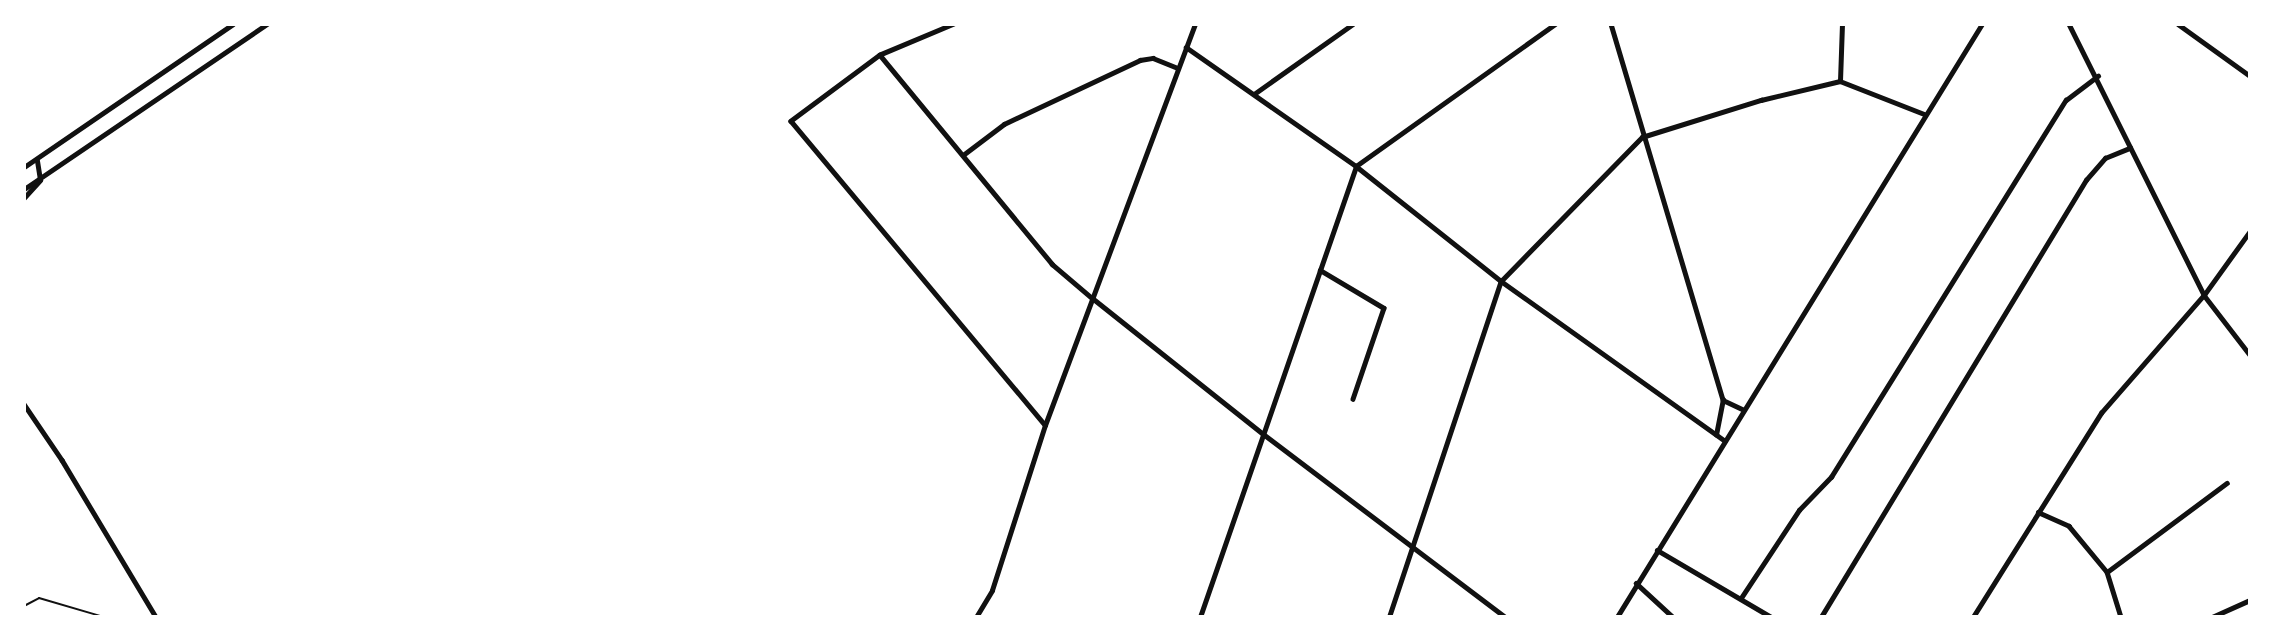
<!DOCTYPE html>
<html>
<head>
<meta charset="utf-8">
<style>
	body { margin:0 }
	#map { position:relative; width:2274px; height:641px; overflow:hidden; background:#fff; font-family:"IBM Plex Sans",sans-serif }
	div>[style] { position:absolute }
	.service>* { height:2px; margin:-1px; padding:0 1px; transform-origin:1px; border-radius:1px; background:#111 }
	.minor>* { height:4.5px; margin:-2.25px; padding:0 2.25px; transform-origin:2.25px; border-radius:2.25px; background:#111 }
	.tertiary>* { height:5px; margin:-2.5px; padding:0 2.5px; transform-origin:2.5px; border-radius:2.5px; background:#111 }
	span { translate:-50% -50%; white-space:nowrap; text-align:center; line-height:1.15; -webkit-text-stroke:5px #fff; paint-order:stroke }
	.frame { position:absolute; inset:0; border:26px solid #fff; pointer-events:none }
</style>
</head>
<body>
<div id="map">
	<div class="service">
		<div style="left:24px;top:606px;width:17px;rotate:-28deg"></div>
		<div style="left:39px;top:598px;width:68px;rotate:16.3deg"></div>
	</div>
	<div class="minor">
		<div style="left:954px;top:24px;width:80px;rotate:157.3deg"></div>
		<div style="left:880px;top:55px;width:111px;rotate:143.4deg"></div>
		<div style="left:791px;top:121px;width:396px;rotate:50.1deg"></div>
		<div style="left:1611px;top:24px;width:392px;rotate:73.4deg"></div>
		<div style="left:1723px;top:400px;width:23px;rotate:25deg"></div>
		<div style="left:2069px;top:24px;width:303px;rotate:63.5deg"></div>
		<div style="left:2204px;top:295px;width:76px;rotate:52.5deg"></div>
		<div style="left:2178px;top:24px;width:89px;rotate:35.8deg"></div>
		<div style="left:1186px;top:47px;width:208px;rotate:35deg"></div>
		<div style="left:1356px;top:166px;width:185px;rotate:38.4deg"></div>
		<div style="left:1501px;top:281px;width:275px;rotate:35.5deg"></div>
		<div style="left:880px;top:55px;width:271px;rotate:50.5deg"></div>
		<div style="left:1052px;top:264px;width:52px;rotate:40.4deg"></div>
		<div style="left:1840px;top:81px;width:57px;rotate:-88deg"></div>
		<div style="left:1254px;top:94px;width:121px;rotate:-35.3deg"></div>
		<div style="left:963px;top:155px;width:51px;rotate:-37.1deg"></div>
		<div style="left:1004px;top:124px;width:150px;rotate:-25.2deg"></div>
		<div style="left:1140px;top:60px;width:13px;rotate:-9deg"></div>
		<div style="left:1153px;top:58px;width:27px;rotate:22deg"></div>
		<div style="left:24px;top:198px;width:24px;rotate:-48deg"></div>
		<div style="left:40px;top:180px;width:20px;rotate:-99deg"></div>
		<div style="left:1320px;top:270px;width:74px;rotate:30.7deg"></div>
		<div style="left:1384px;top:308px;width:96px;rotate:108.8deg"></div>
		<div style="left:24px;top:404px;width:68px;rotate:55.8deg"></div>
		<div style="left:62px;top:460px;width:183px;rotate:59.1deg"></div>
		<div style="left:1716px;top:435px;width:36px;rotate:-79deg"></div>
		<div style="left:2038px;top:512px;width:34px;rotate:24deg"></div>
		<div style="left:2069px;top:526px;width:60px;rotate:50.4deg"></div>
		<div style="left:2107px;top:572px;width:47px;rotate:72.7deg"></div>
		<div style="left:1657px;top:550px;width:132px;rotate:30.4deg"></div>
		<div style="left:2107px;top:572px;width:149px;rotate:-36.6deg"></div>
		<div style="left:1636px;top:583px;width:50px;rotate:42.6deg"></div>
		<div style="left:1741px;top:598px;width:105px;rotate:-56.6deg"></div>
		<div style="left:1799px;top:510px;width:46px;rotate:-45.9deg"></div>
		<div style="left:1831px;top:477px;width:444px;rotate:-58.1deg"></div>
		<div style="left:2066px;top:100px;width:40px;rotate:-37deg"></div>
		<div style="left:1200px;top:617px;width:477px;rotate:-70.9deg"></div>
		<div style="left:1356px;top:166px;width:244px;rotate:-35.5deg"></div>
		<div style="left:1389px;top:617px;width:354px;rotate:-71.6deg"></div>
		<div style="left:1501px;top:281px;width:202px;rotate:-45.6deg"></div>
		<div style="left:1642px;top:137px;width:125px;rotate:-17.3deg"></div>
		<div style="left:1761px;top:100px;width:81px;rotate:-13.5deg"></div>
		<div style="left:1840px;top:81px;width:90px;rotate:21.4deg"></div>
		<div style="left:1617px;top:617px;width:696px;rotate:-58.39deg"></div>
		<div style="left:1821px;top:617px;width:511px;rotate:-58.77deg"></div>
		<div style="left:2086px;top:180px;width:29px;rotate:-49deg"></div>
		<div style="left:2105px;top:158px;width:27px;rotate:-22deg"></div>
		<div style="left:1973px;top:617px;width:241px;rotate:-57.9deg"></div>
		<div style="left:2101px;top:413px;width:157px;rotate:-48.9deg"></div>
		<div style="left:2204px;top:295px;width:79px;rotate:-54.3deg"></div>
		<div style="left:2212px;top:617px;width:42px;rotate:-24.1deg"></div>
	</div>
	<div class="tertiary">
		<div style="left:24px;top:167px;width:253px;rotate:-34.4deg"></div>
		<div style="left:24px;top:189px;width:294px;rotate:-34.2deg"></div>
		<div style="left:1092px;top:298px;width:218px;rotate:38.5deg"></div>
		<div style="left:1263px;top:434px;width:303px;rotate:37.1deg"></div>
		<div style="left:976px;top:617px;width:31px;rotate:-59deg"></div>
		<div style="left:992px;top:590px;width:173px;rotate:-72.2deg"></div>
		<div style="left:1045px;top:425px;width:428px;rotate:-69.5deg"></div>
	</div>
	<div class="frame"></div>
</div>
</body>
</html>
